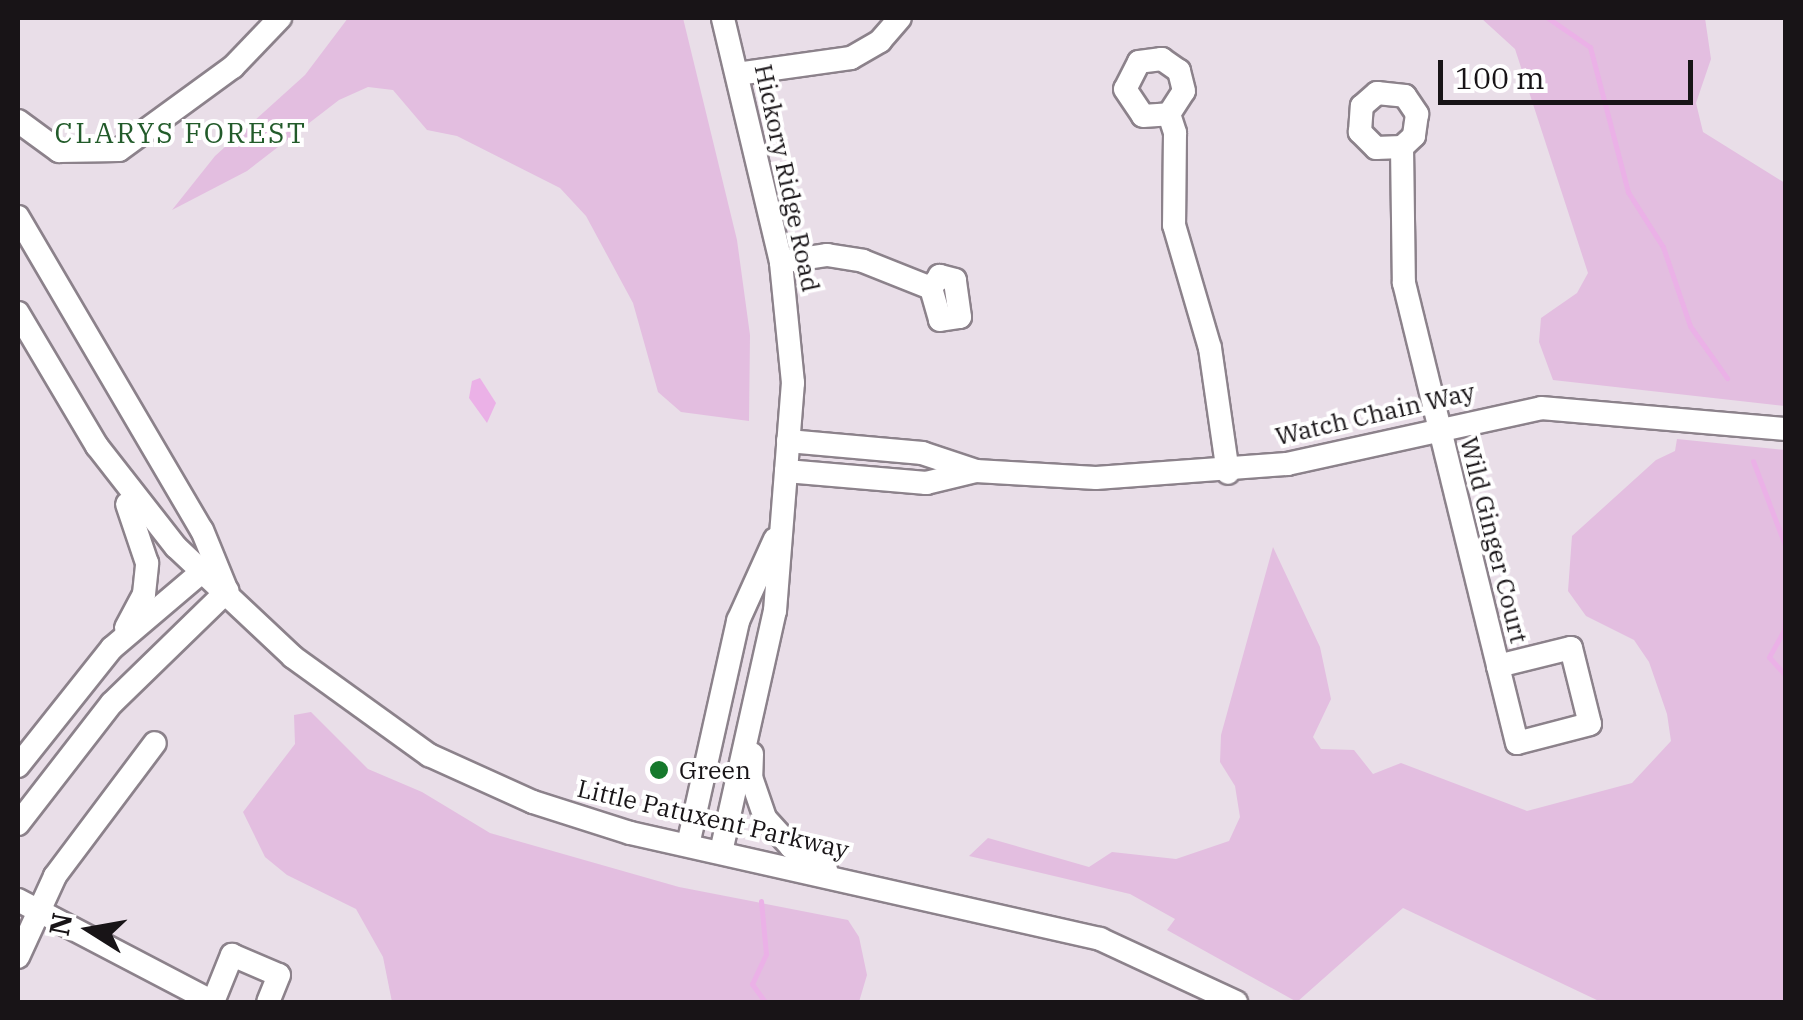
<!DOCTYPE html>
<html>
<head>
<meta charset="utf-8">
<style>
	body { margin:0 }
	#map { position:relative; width:1803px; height:1020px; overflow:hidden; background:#e9dee8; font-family:"IBM Plex Serif",serif }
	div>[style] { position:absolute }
	.green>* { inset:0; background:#e3bee0 }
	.water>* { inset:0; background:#ebb1e7 }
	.stream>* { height:5px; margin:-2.5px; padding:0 2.5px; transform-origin:2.5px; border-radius:2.5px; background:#ebb1e7 }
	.roads { filter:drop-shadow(2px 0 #8c828b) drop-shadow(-2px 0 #8c828b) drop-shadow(0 2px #8c828b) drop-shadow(0 -2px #8c828b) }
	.minor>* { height:22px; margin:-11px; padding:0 11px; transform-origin:11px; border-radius:11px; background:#fff }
	.dots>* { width:28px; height:28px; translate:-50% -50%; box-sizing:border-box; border:5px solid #fff; border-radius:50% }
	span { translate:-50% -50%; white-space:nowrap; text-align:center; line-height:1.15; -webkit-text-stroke:8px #fff; paint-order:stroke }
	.street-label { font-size:25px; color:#181417 }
	.poi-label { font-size:25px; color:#181417 }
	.left { translate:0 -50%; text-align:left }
	.neighbourhood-label { font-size:28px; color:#225b2a; letter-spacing:2.5px }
	.frame { position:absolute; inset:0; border:20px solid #181417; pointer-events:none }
	.north { position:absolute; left:40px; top:880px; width:100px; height:100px; -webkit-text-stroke:8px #fff; paint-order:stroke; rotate:281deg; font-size:28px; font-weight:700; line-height:40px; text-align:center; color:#181417 }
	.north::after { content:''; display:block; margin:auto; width:35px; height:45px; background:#181417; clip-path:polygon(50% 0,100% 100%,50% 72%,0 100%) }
	.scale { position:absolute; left:1438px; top:60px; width:255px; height:45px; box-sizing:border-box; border:5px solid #181417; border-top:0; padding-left:12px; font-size:30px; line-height:35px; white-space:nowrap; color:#181417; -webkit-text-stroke:8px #fff; paint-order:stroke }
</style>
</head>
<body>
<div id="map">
	<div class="green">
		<div style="clip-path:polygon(348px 18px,683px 18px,737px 240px,750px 335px,749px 421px,681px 412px,658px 392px,633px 303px,586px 216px,560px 188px,457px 136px,427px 130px,393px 90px,368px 87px,339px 100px,247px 171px,172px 210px,215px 156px,305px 75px)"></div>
		<div style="clip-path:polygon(1481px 18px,1705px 18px,1711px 59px,1696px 103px,1703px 132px,1785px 183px,1785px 406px,1553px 380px,1539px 342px,1541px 318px,1577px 293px,1588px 273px,1515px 49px)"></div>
		<div style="clip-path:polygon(1677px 439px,1785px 450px,1785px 1002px,1601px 1002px,1403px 908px,1297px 1002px,1167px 930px,1175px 919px,1130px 894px,969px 856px,988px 838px,1089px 867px,1112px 852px,1176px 859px,1229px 841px,1240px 817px,1235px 786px,1220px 762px,1221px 735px,1273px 547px,1320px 647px,1331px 699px,1313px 737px,1321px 749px,1354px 750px,1373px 774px,1401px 763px,1527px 811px,1632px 783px,1671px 741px,1667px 714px,1649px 662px,1634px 640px,1586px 616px,1568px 591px,1572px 536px,1656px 460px,1675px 451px)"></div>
		<div style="clip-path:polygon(311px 712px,368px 769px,422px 792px,490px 833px,679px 887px,848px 920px,859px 937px,867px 975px,859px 1002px,392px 1002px,383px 957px,356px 909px,287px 875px,265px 857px,243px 812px,295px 744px,294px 715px)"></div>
	</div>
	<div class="water">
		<div style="clip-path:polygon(480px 378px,496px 403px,487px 423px,469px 398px,472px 381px)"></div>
	</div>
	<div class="stream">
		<div style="left:1548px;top:18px;width:51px;rotate:34.6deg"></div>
		<div style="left:1590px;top:47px;width:150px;rotate:75.3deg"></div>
		<div style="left:1628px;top:192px;width:65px;rotate:57.5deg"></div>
		<div style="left:1663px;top:247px;width:83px;rotate:71.1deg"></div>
		<div style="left:1690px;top:326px;width:64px;rotate:54.6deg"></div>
		<div style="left:1753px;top:461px;width:93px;rotate:69.2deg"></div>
		<div style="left:1786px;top:603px;width:27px;rotate:94deg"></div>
		<div style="left:1784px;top:630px;width:31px;rotate:119deg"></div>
		<div style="left:1769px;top:657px;width:25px;rotate:48deg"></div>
		<div style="left:761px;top:901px;width:53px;rotate:84.6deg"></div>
		<div style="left:766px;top:954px;width:33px;rotate:115deg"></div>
		<div style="left:752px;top:984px;width:22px;rotate:54deg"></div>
	</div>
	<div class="roads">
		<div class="minor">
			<div style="left:737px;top:74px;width:115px;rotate:-8deg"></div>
			<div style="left:851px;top:58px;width:34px;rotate:-30deg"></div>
			<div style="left:880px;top:41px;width:30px;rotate:-49deg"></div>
			<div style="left:1169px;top:114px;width:27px;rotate:-57deg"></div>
			<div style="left:1184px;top:91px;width:21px;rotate:-104deg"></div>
			<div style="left:1179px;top:71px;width:21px;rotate:-145deg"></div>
			<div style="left:1162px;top:59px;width:23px;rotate:173deg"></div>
			<div style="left:1139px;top:62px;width:30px;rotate:117deg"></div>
			<div style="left:1125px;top:89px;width:32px;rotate:56deg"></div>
			<div style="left:1143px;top:116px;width:26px;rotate:-4deg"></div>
			<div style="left:1169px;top:114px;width:20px;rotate:72deg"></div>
			<div style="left:1175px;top:133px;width:92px;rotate:90.6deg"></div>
			<div style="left:1174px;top:225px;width:128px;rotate:73.7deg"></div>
			<div style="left:1210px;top:348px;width:126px;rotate:81.8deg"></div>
			<div style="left:18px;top:121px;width:51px;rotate:36.2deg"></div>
			<div style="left:59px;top:151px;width:60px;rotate:-1deg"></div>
			<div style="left:119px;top:150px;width:141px;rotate:-36.1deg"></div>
			<div style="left:233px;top:67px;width:68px;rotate:-46.2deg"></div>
			<div style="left:1402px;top:147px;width:26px;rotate:178deg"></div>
			<div style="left:1376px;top:148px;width:23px;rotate:-135deg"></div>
			<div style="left:1360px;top:132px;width:26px;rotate:-86deg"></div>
			<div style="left:1362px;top:106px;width:20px;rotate:-41deg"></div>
			<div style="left:1377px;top:93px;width:28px;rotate:6deg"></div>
			<div style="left:1405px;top:96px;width:22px;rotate:56deg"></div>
			<div style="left:1417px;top:114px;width:22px;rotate:98deg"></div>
			<div style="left:1414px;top:136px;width:16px;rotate:137deg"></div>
			<div style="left:1402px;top:147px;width:136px;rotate:89.2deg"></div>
			<div style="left:1404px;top:283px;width:394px;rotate:76.2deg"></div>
			<div style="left:1498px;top:666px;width:75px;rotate:-13.9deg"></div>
			<div style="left:1571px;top:648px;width:78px;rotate:76deg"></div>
			<div style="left:1590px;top:724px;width:75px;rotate:165.4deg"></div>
			<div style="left:1517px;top:743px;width:79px;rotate:-103.9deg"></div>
			<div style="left:18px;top:217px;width:363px;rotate:59.6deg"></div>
			<div style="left:202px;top:530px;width:66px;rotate:67.7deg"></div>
			<div style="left:781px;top:262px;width:47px;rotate:-8.7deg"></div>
			<div style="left:827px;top:255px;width:36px;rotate:9deg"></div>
			<div style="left:863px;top:261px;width:73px;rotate:21.7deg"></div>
			<div style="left:931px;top:288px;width:33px;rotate:74deg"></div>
			<div style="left:940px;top:320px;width:20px;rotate:-9deg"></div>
			<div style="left:960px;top:317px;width:37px;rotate:-98deg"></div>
			<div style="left:955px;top:280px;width:16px;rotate:-165deg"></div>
			<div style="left:940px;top:276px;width:15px;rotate:127deg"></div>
			<div style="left:18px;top:313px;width:155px;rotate:59.3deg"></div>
			<div style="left:97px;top:446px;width:128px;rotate:52deg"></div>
			<div style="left:176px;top:547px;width:161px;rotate:43.2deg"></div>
			<div style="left:293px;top:657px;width:168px;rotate:35.8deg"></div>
			<div style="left:429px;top:755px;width:114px;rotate:24.3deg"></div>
			<div style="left:533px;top:802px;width:102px;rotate:17.7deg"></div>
			<div style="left:630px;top:833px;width:482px;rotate:12.7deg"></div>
			<div style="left:1100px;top:939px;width:150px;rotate:24.9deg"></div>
			<div style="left:788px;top:441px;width:135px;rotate:5.1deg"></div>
			<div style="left:922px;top:453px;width:57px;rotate:18.4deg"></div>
			<div style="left:976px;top:471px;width:120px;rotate:3.3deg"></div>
			<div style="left:1096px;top:478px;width:192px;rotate:-4.2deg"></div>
			<div style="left:1287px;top:464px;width:260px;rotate:-12.4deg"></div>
			<div style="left:1541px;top:408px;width:246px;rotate:4.9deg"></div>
			<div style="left:786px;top:471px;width:141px;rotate:4.9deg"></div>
			<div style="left:926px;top:483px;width:51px;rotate:-13.5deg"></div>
			<div style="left:126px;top:628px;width:38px;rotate:-62deg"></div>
			<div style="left:144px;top:594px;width:31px;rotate:-84deg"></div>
			<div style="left:147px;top:563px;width:62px;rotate:-108.7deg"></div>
			<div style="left:752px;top:754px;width:23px;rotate:92deg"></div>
			<div style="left:751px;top:777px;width:43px;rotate:71.1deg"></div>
			<div style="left:765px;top:818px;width:39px;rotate:48deg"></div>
			<div style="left:791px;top:847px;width:42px;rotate:33.3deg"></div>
			<div style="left:18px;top:766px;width:151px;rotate:-51.5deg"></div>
			<div style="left:112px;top:648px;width:130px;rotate:-40.3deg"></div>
			<div style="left:18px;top:824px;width:153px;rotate:-52.2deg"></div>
			<div style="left:112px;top:703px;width:161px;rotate:-44.2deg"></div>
			<div style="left:688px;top:845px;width:230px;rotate:-77.4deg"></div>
			<div style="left:738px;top:621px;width:90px;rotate:-65.7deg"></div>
			<div style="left:721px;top:852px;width:247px;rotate:-77.4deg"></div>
			<div style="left:775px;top:611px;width:229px;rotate:-85.5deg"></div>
			<div style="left:793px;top:383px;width:122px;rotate:-95.7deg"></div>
			<div style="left:781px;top:262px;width:251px;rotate:-103.4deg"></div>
			<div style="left:18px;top:900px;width:220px;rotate:27.6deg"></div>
			<div style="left:18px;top:957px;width:89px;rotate:-65.4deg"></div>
			<div style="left:55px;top:876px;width:166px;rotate:-53.1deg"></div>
			<div style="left:213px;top:1002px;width:51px;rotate:-68deg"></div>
			<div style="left:232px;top:955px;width:51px;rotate:23.1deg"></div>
			<div style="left:279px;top:975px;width:29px;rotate:112deg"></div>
		</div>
	</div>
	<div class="dots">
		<div style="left:659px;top:770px;background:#16792c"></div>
	</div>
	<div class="street-label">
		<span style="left:787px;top:178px;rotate:78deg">Hickory Ridge Road</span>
		<span style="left:1375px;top:414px;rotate:-13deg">Watch Chain Way</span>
		<span style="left:1494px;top:540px;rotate:76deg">Wild Ginger Court</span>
		<span style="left:713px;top:819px;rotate:13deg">Little Patuxent Parkway</span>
	</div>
	<div class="poi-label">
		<span class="left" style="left:679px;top:770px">Green</span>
	</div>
	<div class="neighbourhood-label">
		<span style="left:181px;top:133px">CLARYS FOREST</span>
	</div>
	<div class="frame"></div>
	<div class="north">N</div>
	<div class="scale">100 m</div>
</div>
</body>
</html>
